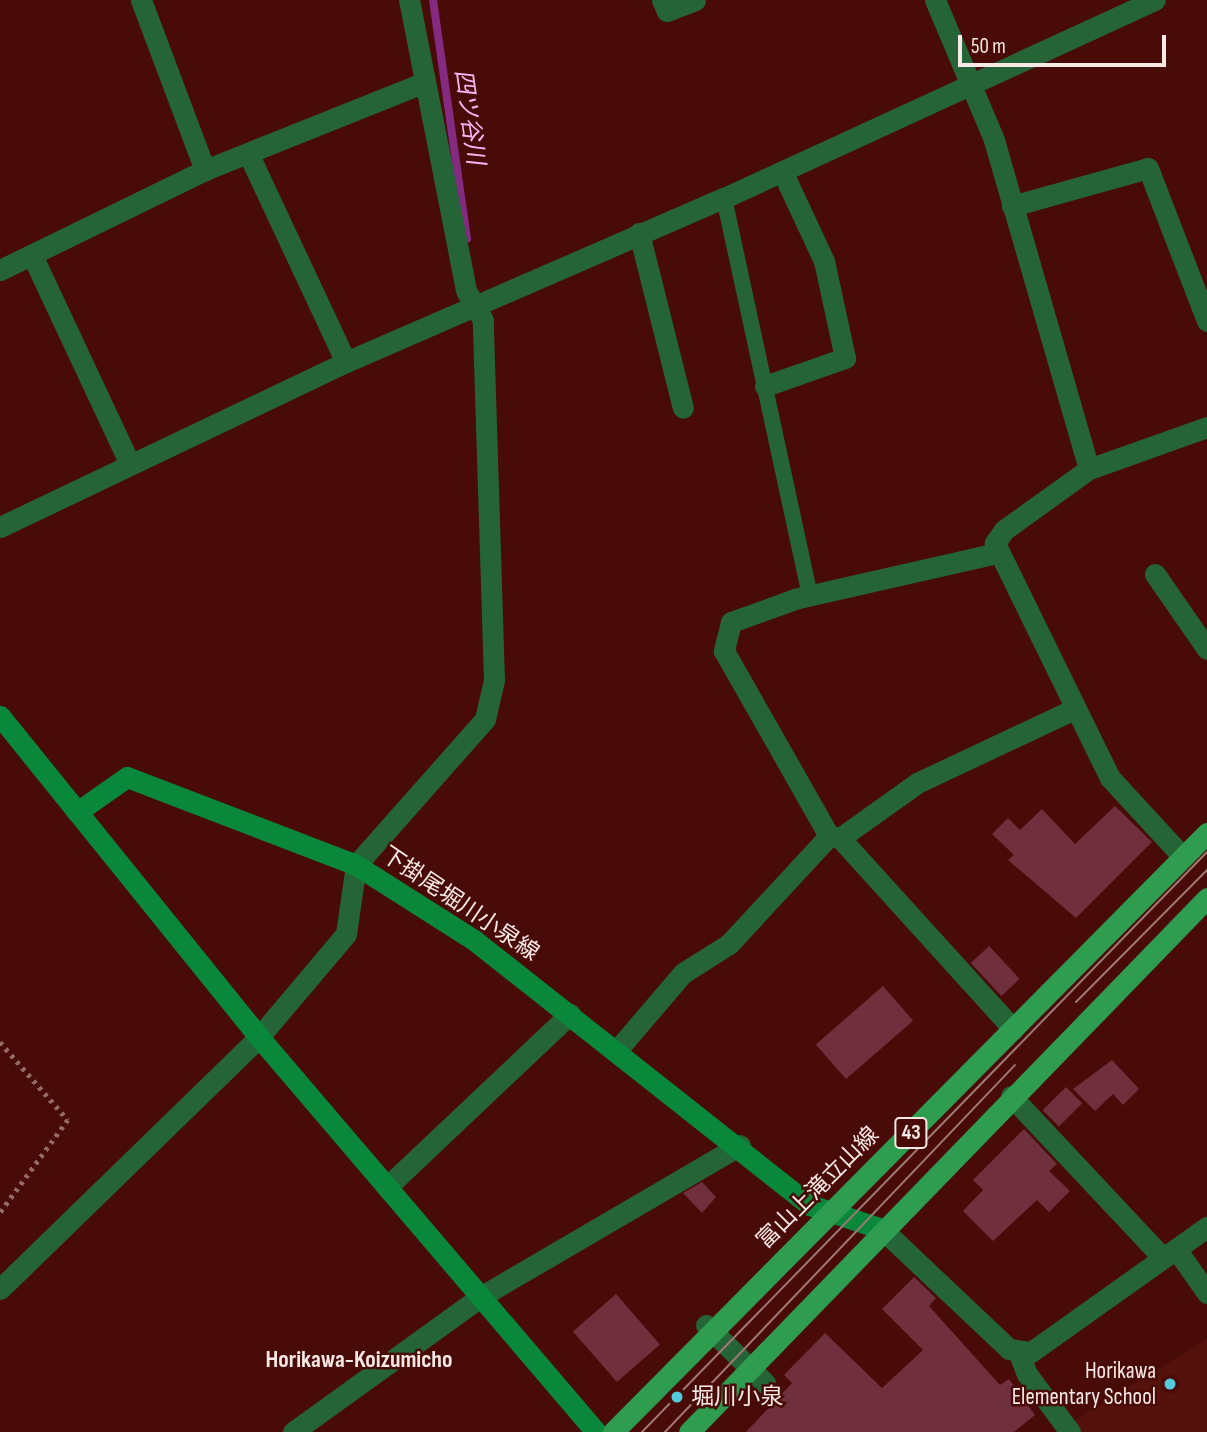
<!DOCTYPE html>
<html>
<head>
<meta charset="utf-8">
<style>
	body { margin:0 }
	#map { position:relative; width:1207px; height:1432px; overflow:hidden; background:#480b07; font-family:"Sofia Sans Condensed","Noto Sans JP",sans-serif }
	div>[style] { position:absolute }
	.built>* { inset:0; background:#55110b }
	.stream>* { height:8px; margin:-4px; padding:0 4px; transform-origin:4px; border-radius:4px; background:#842a81 }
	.building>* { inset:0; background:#6f2f3c; transform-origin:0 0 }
	.path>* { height:4.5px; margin-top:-2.25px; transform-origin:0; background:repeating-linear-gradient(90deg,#946a66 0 3.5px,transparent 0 8.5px) }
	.lane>* { height:16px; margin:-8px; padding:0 8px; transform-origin:8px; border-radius:8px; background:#256436 }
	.street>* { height:21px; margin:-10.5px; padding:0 10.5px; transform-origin:10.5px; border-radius:10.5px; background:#256436 }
	.secondary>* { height:21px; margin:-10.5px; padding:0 10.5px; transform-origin:10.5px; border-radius:10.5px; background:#09873b }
	.primary>* { height:21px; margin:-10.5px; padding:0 10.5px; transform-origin:10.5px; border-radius:10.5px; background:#2f9d50 }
	.tram>* { height:2px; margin:-1px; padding:0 1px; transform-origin:1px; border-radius:1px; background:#9f7875 }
	.dots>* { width:19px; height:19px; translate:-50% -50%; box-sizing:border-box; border:4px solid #480b07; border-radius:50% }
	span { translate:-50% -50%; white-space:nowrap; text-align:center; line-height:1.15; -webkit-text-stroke:5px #480b07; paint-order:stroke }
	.shield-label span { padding:2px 5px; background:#480b07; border:2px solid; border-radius:5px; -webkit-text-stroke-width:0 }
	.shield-label { font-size:21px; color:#f9e9e6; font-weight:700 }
	.street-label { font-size:23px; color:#f9e9e6 }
	.poi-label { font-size:23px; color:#f9e9e6 }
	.right { translate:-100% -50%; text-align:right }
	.left { translate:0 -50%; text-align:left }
	.water-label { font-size:24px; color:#f8b3f3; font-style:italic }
	.neighbourhood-label { font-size:24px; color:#f9e9e6; font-weight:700 }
	.scale { position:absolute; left:958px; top:35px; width:208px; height:32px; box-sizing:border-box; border:4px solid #f9e9e6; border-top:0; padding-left:9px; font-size:21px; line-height:24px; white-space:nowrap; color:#f9e9e6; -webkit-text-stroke:5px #480b07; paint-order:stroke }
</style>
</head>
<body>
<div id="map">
	<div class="built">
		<div style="clip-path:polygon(1207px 1339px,1207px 1432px,1056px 1432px,1059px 1430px)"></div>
	</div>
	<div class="stream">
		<div style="left:433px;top:0;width:241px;rotate:81.9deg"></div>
	</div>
	<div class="building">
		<div style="clip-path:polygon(1115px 806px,1152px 842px,1076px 918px,1008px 860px,1014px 855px,992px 834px,1008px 818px,1020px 830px,1042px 809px,1075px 844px)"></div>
		<div style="left:989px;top:946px;width:45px;height:25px;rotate:47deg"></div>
		<div style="left:883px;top:986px;width:46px;height:89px;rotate:49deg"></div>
		<div style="clip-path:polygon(1112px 1060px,1139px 1089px,1123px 1105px,1113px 1094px,1095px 1111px,1073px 1089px)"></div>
		<div style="left:1066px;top:1087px;width:23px;height:33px;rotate:45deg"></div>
		<div style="clip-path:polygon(1024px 1129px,1057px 1164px,1049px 1171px,1070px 1191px,1049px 1212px,1037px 1200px,993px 1241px,963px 1211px,983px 1190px,973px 1180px)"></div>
		<div style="clip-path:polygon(702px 1182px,716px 1197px,702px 1213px,683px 1193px)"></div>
		<div style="clip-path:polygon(914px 1277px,936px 1298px,929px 1306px,1000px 1385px,1009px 1379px,1035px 1415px,1014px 1432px,746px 1432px,792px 1383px,784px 1375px,825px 1333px,882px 1388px,923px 1350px,882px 1309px)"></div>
		<div style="left:616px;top:1294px;width:67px;height:57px;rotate:49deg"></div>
	</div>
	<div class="path">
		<div style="left:0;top:1042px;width:103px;rotate:48.9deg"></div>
		<div style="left:68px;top:1120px;width:115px;rotate:126.2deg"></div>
	</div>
	<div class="lane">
		<div style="left:724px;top:198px;width:406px;rotate:77.8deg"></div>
	</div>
	<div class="street">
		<div style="left:141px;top:0;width:182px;rotate:69.4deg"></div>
		<div style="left:662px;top:0;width:12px;rotate:66deg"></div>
		<div style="left:667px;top:11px;width:30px;rotate:-21deg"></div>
		<div style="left:935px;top:0;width:152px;rotate:67.1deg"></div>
		<div style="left:994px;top:140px;width:342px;rotate:73.9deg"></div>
		<div style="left:248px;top:153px;width:231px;rotate:64.9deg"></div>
		<div style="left:1012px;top:206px;width:141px;rotate:-15.6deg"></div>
		<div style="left:1148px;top:168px;width:164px;rotate:68.9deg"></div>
		<div style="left:639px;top:233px;width:180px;rotate:75.9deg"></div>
		<div style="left:32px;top:255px;width:229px;rotate:64.9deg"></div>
		<div style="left:0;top:270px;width:228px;rotate:-26deg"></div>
		<div style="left:205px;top:170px;width:237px;rotate:-21.8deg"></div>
		<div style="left:765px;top:386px;width:85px;rotate:-19.3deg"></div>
		<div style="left:845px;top:358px;width:99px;rotate:-102.2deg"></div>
		<div style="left:824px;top:261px;width:99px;rotate:-115deg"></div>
		<div style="left:0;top:527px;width:383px;rotate:-25.5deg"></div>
		<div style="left:346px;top:362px;width:412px;rotate:-23.5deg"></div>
		<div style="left:724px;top:198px;width:474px;rotate:-24.7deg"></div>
		<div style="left:997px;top:553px;width:207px;rotate:167.2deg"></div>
		<div style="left:795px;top:599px;width:68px;rotate:160.2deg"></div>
		<div style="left:731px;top:622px;width:30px;rotate:104deg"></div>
		<div style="left:724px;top:651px;width:213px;rotate:60.4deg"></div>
		<div style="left:829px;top:836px;width:11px;rotate:10deg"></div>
		<div style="left:840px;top:838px;width:258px;rotate:47.8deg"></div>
		<div style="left:1155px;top:574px;width:91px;rotate:55.3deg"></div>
		<div style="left:840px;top:838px;width:95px;rotate:-35.5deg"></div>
		<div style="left:917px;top:783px;width:171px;rotate:-25.2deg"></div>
		<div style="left:1183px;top:857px;width:108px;rotate:-132.7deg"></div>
		<div style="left:1110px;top:778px;width:262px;rotate:-116.1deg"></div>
		<div style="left:995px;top:543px;width:16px;rotate:-55deg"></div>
		<div style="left:1004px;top:530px;width:105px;rotate:-35.7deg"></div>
		<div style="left:1089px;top:469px;width:125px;rotate:-19.6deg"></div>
		<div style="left:618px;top:1049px;width:100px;rotate:-49.5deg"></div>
		<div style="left:683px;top:973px;width:54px;rotate:-32.2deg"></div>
		<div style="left:729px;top:944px;width:147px;rotate:-47.2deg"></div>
		<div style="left:1011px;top:1096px;width:222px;rotate:46.8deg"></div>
		<div style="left:387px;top:1187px;width:252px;rotate:-43.4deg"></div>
		<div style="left:882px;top:1229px;width:175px;rotate:43.4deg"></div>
		<div style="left:1009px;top:1349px;width:22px;rotate:8deg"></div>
		<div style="left:1031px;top:1352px;width:216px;rotate:-35.4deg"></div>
		<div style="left:1176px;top:1249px;width:54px;rotate:54.8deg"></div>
		<div style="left:0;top:1289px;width:361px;rotate:-44.2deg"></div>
		<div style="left:259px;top:1037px;width:135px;rotate:-49.8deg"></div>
		<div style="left:346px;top:934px;width:70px;rotate:-81.8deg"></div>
		<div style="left:356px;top:865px;width:195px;rotate:-48.5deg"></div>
		<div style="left:485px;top:719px;width:40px;rotate:-77deg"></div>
		<div style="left:494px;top:680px;width:360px;rotate:-91.8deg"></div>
		<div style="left:483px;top:320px;width:34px;rotate:-120deg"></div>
		<div style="left:466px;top:290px;width:296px;rotate:-101.1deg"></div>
		<div style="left:706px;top:1325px;width:83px;rotate:44.5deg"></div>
		<div style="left:1018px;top:1351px;width:25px;rotate:69deg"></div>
		<div style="left:1027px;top:1374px;width:72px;rotate:53.4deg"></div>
		<div style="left:293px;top:1432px;width:231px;rotate:-35.8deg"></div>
		<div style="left:480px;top:1297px;width:301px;rotate:-30.3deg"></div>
	</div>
	<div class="secondary">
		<div style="left:0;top:716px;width:412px;rotate:51.1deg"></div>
		<div style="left:259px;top:1037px;width:519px;rotate:49.53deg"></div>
		<div style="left:77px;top:812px;width:61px;rotate:-35deg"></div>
		<div style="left:127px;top:777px;width:245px;rotate:21deg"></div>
		<div style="left:356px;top:865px;width:140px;rotate:32.4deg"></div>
		<div style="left:474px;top:940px;width:428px;rotate:38.3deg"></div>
		<div style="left:810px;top:1205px;width:76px;rotate:18.4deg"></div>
	</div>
	<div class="primary">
		<div style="left:613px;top:1432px;width:844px;rotate:-45.24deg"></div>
		<div style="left:689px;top:1432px;width:744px;rotate:-45.87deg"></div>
	</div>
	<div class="tram">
		<div style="left:1076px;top:1002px;width:186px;rotate:-45.2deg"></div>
		<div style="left:642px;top:1432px;width:810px;rotate:-45.75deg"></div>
		<div style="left:665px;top:1432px;width:507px;rotate:-46.36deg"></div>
	</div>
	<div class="dots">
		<div style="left:1170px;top:1384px;background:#54cadd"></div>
		<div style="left:677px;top:1397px;background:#54cadd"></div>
	</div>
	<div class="shield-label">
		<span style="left:911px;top:1133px">43</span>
	</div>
	<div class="street-label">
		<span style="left:460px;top:904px;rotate:34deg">下掛尾堀川小泉線</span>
		<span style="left:818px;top:1188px;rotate:-45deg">富山上滝立山線</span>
	</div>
	<div class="poi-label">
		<span class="right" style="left:1156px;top:1384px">Horikawa<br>Elementary School</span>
		<span class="left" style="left:691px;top:1397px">堀川小泉</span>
	</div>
	<div class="water-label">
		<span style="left:469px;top:117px;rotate:82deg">四ツ谷川</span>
	</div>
	<div class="neighbourhood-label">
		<span style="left:359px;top:1360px">Horikawa-Koizumicho</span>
	</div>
	<div class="scale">50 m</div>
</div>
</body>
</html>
